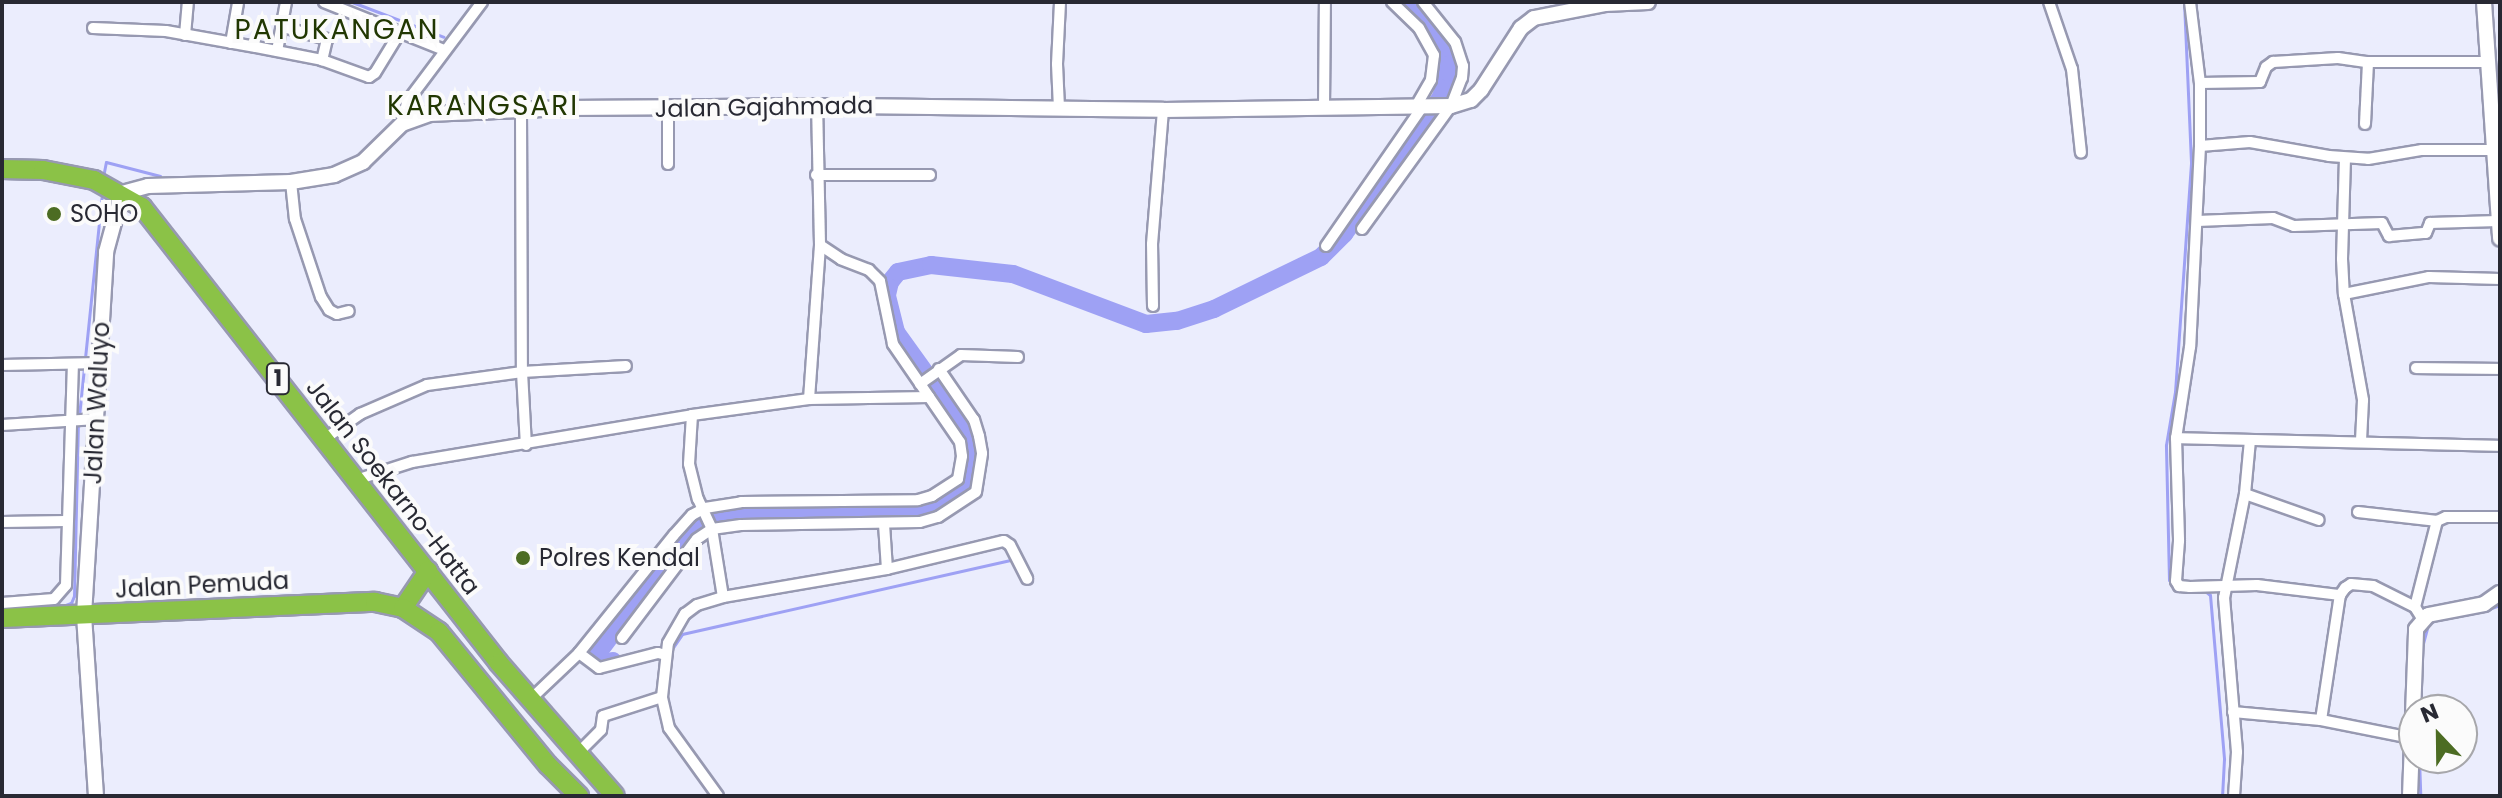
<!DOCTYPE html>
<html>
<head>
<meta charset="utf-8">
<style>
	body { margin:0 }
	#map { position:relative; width:2502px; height:798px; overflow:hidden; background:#ebedfd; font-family:Poppins,sans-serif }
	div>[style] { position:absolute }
	.stream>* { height:3px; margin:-1.5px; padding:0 1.5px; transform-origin:1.5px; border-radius:1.5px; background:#9ea1f4 }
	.river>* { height:18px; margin:-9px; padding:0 9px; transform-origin:9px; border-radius:9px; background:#9ea1f4 }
	.roads { filter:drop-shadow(2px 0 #9799b1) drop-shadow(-2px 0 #9799b1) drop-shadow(0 2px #9799b1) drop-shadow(0 -2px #9799b1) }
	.street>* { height:10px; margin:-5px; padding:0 5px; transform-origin:5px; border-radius:5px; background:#fff }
	.secondary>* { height:14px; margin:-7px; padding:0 7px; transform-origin:7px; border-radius:7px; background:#fff }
	.highway>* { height:18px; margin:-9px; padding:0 9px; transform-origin:9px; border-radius:9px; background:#8bc247 }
	.dots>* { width:22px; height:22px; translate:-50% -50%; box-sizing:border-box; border:4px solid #fbfbfb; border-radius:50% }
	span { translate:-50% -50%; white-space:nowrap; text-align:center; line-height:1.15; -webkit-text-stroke:8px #fbfbfb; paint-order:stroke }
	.shield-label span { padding:2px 6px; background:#fbfbfb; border:2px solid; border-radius:6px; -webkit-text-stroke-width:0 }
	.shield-label { font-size:22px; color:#282933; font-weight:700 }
	.street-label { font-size:24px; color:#282933 }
	.poi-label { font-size:24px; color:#282933 }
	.left { translate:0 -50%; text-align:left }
	.quarter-label { font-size:28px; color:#213702; letter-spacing:2px }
	.frame { position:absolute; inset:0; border:4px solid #282933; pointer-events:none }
	.north { position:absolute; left:2398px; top:694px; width:80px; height:80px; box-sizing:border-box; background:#fbfbfb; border:2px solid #a7a7ab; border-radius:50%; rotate:338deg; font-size:22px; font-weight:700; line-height:32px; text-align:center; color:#282933 }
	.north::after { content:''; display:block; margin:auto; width:28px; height:36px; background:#4c6c23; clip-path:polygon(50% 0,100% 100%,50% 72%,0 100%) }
</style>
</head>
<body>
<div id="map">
	<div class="stream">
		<div style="left:352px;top:2px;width:98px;rotate:20.8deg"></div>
		<div style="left:2490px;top:3px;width:119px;rotate:85.2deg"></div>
		<div style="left:103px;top:177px;width:15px;rotate:-79deg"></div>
		<div style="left:106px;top:162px;width:56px;rotate:14.5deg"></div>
		<div style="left:79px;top:416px;width:224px;rotate:-84.1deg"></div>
		<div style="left:2178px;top:590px;width:13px;rotate:-132deg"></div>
		<div style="left:2169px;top:580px;width:135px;rotate:-91.3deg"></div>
		<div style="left:2166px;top:445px;width:54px;rotate:-80.4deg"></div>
		<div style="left:2175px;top:392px;width:231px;rotate:-86deg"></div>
		<div style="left:2191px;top:162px;width:160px;rotate:-92.5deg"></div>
		<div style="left:2205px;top:591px;width:6px;rotate:39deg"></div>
		<div style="left:2210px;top:595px;width:165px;rotate:85.1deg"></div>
		<div style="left:2224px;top:759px;width:37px;rotate:93deg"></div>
		<div style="left:63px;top:606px;width:9px;rotate:-21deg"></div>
		<div style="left:71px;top:603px;width:8px;rotate:-67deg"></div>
		<div style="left:74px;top:596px;width:172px;rotate:-88.7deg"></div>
		<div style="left:3px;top:608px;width:49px;rotate:-1.2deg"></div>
		<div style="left:2486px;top:610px;width:15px;rotate:-20deg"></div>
		<div style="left:2422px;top:647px;width:24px;rotate:-75deg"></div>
		<div style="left:2428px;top:624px;width:9px;rotate:-27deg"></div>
		<div style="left:672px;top:649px;width:18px;rotate:-56deg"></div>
		<div style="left:682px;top:634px;width:340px;rotate:-12.7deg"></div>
		<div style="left:2419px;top:758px;width:38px;rotate:88deg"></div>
	</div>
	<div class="river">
		<div style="left:613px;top:661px;width:11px;rotate:165deg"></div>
		<div style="left:602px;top:664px;width:10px;rotate:-143deg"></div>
		<div style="left:594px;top:658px;width:141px;rotate:-53deg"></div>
		<div style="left:679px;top:545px;width:33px;rotate:-43deg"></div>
		<div style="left:703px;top:523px;width:39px;rotate:-13deg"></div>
		<div style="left:741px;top:514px;width:164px;rotate:-1deg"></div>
		<div style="left:905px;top:511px;width:33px;rotate:-11deg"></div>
		<div style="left:937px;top:505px;width:32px;rotate:-28deg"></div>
		<div style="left:965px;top:490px;width:9px;rotate:-58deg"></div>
		<div style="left:970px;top:482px;width:41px;rotate:-92.8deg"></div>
		<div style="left:968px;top:441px;width:26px;rotate:-115deg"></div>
		<div style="left:957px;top:417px;width:105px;rotate:-125.7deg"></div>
		<div style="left:896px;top:332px;width:38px;rotate:-104deg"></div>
		<div style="left:887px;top:295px;width:13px;rotate:-77deg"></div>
		<div style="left:890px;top:282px;width:13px;rotate:-51deg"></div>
		<div style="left:898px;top:272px;width:34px;rotate:-12deg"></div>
		<div style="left:931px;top:265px;width:82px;rotate:6.3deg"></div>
		<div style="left:1013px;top:274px;width:142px;rotate:20.6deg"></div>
		<div style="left:1146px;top:324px;width:31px;rotate:-6deg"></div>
		<div style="left:1177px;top:321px;width:39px;rotate:-18deg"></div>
		<div style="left:1214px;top:309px;width:119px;rotate:-25.9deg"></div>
		<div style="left:1321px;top:257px;width:33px;rotate:-45deg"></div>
		<div style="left:1344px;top:234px;width:168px;rotate:-54.7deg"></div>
		<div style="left:1441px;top:97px;width:26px;rotate:-74deg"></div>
		<div style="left:1448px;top:72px;width:25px;rotate:-102deg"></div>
		<div style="left:1443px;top:48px;width:25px;rotate:-122deg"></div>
		<div style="left:1430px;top:27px;width:35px;rotate:-134deg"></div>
	</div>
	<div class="roads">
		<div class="street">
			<div style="left:324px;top:2px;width:129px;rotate:21.8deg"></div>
			<div style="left:1392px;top:2px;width:37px;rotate:44deg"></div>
			<div style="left:1419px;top:28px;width:31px;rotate:61deg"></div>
			<div style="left:1434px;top:55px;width:25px;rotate:97deg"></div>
			<div style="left:1431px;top:80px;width:30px;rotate:120deg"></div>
			<div style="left:2049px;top:2px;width:71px;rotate:71.1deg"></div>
			<div style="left:2072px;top:69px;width:84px;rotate:83.9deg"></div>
			<div style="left:2190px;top:2px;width:82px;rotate:83deg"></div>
			<div style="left:2200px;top:83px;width:63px;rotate:90deg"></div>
			<div style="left:2200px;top:146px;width:201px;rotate:92.8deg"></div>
			<div style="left:2190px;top:347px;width:92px;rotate:98.7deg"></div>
			<div style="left:2176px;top:438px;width:103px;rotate:88.3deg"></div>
			<div style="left:2179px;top:541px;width:40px;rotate:94.3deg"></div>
			<div style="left:2176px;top:581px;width:6px;rotate:59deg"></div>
			<div style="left:2179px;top:586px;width:11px;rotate:5deg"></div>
			<div style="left:2190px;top:587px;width:67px;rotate:-1.7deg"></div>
			<div style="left:2257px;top:585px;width:84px;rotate:6.9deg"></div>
			<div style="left:283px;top:27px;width:46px;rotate:15.3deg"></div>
			<div style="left:327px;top:39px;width:22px;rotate:103deg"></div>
			<div style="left:93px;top:28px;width:73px;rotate:2.4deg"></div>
			<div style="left:166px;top:31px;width:91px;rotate:10.1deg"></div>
			<div style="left:256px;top:47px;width:67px;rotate:11.1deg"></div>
			<div style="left:322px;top:60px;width:50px;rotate:19.9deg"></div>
			<div style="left:369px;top:77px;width:7px;rotate:-34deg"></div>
			<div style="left:375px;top:73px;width:48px;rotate:-58.6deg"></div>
			<div style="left:185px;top:35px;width:33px;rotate:-85deg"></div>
			<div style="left:231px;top:43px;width:41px;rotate:-80.1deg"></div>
			<div style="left:277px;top:51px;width:50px;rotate:-79.6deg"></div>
			<div style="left:2200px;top:83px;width:60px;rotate:-1deg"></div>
			<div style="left:2260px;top:82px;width:16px;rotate:-68deg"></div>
			<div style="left:2266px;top:67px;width:9px;rotate:-36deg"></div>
			<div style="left:2273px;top:62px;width:65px;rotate:-3.5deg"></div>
			<div style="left:2338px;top:58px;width:30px;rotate:8deg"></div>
			<div style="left:2368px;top:62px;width:122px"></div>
			<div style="left:1059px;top:108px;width:44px;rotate:-92.6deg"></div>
			<div style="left:1057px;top:64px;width:62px;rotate:-87.2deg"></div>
			<div style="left:1324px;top:108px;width:106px;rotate:-89.5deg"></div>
			<div style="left:668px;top:109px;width:55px;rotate:90deg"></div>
			<div style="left:521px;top:110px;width:262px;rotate:89.8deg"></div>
			<div style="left:522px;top:372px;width:73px;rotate:86.9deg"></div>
			<div style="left:402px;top:124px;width:23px;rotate:-77deg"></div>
			<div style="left:407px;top:102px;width:125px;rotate:-53.1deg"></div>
			<div style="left:2365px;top:124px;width:62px;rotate:-87.2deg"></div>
			<div style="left:2200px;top:146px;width:50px;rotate:-4.6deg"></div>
			<div style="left:2250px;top:142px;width:80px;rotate:10deg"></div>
			<div style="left:2329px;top:156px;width:39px;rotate:4deg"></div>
			<div style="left:2368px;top:159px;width:55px;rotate:-9.5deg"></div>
			<div style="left:2422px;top:150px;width:71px"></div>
			<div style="left:2345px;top:158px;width:101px;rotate:91.7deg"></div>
			<div style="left:2342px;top:259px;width:35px;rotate:87deg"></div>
			<div style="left:2344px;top:294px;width:108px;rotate:79.8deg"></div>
			<div style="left:2363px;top:400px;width:41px;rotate:92.8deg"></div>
			<div style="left:816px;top:175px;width:114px"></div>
			<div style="left:291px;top:182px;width:37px;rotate:84deg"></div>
			<div style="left:295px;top:219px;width:82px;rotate:71.6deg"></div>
			<div style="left:321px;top:297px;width:15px;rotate:58deg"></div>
			<div style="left:329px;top:310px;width:9px;rotate:27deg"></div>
			<div style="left:337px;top:314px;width:12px;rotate:-14deg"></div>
			<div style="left:2197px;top:221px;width:76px;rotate:-2.3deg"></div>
			<div style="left:2273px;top:218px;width:22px;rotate:21deg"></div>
			<div style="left:2294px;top:226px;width:88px;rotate:-2deg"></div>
			<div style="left:2382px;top:223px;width:15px;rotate:62deg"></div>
			<div style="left:2389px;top:236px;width:37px;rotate:-5deg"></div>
			<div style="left:2426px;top:233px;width:11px;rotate:-68deg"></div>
			<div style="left:2430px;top:223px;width:68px;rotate:-1.7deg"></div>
			<div style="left:1362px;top:229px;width:152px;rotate:-54.1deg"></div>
			<div style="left:1451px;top:106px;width:30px;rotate:-69deg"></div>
			<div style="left:1462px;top:78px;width:12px;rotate:-85deg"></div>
			<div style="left:1463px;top:66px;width:25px;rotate:-108deg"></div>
			<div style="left:1455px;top:42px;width:51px;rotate:-128.7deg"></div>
			<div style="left:1326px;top:246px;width:170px;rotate:-55.3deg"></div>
			<div style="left:2344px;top:294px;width:87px;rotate:-11.3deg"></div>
			<div style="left:2429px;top:277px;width:71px;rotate:1.6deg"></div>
			<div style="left:1153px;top:306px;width:62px;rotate:-90.9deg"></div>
			<div style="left:1152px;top:244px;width:134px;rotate:-85.3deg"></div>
			<div style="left:2px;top:365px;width:98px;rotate:-1.2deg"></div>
			<div style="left:2416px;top:368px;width:84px;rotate:0.7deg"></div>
			<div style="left:920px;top:384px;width:50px;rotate:-35.3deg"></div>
			<div style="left:961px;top:355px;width:57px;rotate:2deg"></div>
			<div style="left:809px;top:399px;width:154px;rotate:-85.9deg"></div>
			<div style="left:692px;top:415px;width:49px;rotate:93.5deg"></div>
			<div style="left:689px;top:464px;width:36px;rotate:76deg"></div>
			<div style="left:698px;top:499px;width:33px;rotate:65deg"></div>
			<div style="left:712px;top:529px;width:69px;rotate:80.8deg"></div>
			<div style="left:2px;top:425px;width:95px;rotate:-3.6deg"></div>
			<div style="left:326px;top:438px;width:42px;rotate:-35.2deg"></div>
			<div style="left:360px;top:414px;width:73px;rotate:-23.4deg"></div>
			<div style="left:427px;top:385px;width:96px;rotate:-7.8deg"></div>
			<div style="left:522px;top:372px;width:104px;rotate:-3.3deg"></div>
			<div style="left:2176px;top:438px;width:324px;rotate:1.4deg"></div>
			<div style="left:359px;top:479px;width:56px;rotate:-17.8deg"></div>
			<div style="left:412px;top:462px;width:284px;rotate:-9.5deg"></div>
			<div style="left:692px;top:415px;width:118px;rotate:-7.8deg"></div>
			<div style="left:809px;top:399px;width:120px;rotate:-1deg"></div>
			<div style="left:2245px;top:494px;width:78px;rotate:19.4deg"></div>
			<div style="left:2358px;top:512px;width:80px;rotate:6.5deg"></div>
			<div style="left:2px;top:522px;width:64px;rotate:-0.9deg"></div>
			<div style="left:884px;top:524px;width:45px;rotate:86.2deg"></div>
			<div style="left:2px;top:603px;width:52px;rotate:-4.4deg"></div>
			<div style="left:54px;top:599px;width:18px;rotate:-49deg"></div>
			<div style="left:66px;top:585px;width:221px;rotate:-88.2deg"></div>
			<div style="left:2415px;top:607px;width:89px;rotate:-75.7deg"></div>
			<div style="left:2437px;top:521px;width:10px;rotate:-24deg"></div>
			<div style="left:2446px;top:517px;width:54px"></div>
			<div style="left:622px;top:638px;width:124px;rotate:-52.9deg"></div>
			<div style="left:697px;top:539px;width:18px;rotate:-34deg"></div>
			<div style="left:712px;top:529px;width:29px;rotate:-8deg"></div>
			<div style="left:741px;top:525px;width:179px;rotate:-1deg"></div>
			<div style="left:920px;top:522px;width:19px;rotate:-16deg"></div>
			<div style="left:938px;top:517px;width:45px;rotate:-33.3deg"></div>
			<div style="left:976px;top:492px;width:39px;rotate:-81deg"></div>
			<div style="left:982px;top:453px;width:17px;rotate:-100deg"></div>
			<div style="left:979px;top:436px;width:17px;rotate:-107deg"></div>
			<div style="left:974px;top:420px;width:62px;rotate:-124.5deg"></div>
			<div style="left:579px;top:653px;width:25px;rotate:37deg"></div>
			<div style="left:599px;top:668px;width:61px;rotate:-14.3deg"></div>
			<div style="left:658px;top:653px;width:8px;rotate:14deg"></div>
			<div style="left:536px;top:694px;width:59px;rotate:-43.6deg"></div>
			<div style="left:579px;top:653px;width:151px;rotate:-51.2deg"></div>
			<div style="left:674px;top:535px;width:27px;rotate:-48deg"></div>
			<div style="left:692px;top:515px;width:15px;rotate:-28deg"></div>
			<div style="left:705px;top:508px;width:36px;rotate:-9deg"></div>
			<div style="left:741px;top:502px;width:177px;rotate:-0.6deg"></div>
			<div style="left:918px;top:500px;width:15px;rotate:-16deg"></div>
			<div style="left:932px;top:496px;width:31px;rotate:-33deg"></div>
			<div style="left:958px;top:479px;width:23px;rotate:-80deg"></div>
			<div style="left:962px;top:456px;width:14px;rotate:-98deg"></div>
			<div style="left:960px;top:442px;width:119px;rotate:-124.4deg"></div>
			<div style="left:893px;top:344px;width:64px;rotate:-101.7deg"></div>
			<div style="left:880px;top:281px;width:16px;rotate:-135deg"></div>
			<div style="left:869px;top:270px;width:30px;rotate:-159deg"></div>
			<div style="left:841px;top:259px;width:25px;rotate:-146deg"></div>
			<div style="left:820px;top:245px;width:138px;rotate:-91.2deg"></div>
			<div style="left:2233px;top:712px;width:88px;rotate:5.2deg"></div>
			<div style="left:2321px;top:720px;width:92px;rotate:11.3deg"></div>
			<div style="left:2321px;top:720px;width:126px;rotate:-81.4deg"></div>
			<div style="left:2340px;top:595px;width:9px;rotate:-54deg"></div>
			<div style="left:2345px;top:588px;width:7px;rotate:-34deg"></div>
			<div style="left:2351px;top:584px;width:22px;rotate:5deg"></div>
			<div style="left:2373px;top:586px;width:47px;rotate:26.6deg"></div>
			<div style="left:2415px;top:607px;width:13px;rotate:58deg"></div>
			<div style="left:582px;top:749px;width:27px;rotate:-45deg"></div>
			<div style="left:601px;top:730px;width:14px;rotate:-82deg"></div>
			<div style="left:603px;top:716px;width:62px;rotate:-17.9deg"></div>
			<div style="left:718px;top:796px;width:84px;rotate:-125.8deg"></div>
			<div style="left:669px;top:728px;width:32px;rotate:-103deg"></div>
			<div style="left:662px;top:697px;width:54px;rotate:-83.7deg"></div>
			<div style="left:668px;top:643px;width:34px;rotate:-60deg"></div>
			<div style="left:685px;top:614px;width:15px;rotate:-37deg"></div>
			<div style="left:697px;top:605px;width:27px;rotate:-17deg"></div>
			<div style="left:723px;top:597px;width:166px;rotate:-9.7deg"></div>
			<div style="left:887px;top:569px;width:120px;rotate:-13.5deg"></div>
			<div style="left:1004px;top:541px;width:7px;rotate:34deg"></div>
			<div style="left:1010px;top:545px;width:38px;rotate:63deg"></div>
			<div style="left:2234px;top:796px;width:44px;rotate:-86.1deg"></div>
			<div style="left:2237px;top:752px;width:155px;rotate:-94.8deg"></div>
			<div style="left:2224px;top:598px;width:106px;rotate:-78.6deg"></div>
			<div style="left:2245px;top:494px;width:54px;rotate:-84.7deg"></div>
		</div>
		<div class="secondary">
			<div style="left:2484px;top:2px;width:237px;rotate:86.1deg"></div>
			<div style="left:96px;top:796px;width:181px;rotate:-93.8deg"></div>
			<div style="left:84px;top:615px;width:364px;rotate:-86.5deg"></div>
			<div style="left:106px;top:252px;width:61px;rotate:-74.8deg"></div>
			<div style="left:122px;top:193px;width:27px;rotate:-15deg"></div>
			<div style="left:148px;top:186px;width:143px;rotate:-1.6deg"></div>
			<div style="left:291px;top:182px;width:44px;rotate:-9.2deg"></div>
			<div style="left:334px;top:175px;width:32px;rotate:-24deg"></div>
			<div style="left:363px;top:162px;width:54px;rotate:-44.3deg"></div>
			<div style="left:402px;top:124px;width:29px;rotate:-20deg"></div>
			<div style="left:429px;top:114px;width:137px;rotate:-2.5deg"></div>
			<div style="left:566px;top:108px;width:285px;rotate:-0.4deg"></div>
			<div style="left:851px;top:106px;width:312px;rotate:0.7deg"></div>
			<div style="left:1163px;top:110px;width:288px;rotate:-0.8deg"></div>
			<div style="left:1451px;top:106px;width:21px;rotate:-17deg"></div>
			<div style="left:1471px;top:100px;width:14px;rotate:-45deg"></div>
			<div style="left:1481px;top:90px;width:74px;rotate:-57.2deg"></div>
			<div style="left:1521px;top:28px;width:16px;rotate:-38deg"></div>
			<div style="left:1534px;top:18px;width:72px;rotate:-11.2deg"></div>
			<div style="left:1605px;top:4px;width:43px;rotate:-2.7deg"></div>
			<div style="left:2410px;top:796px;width:167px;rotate:-87.9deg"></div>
			<div style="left:2416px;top:629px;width:18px;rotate:-49deg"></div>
			<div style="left:2428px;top:615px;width:57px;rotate:-11.1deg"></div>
			<div style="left:2484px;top:604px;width:19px;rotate:-35deg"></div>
		</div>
		<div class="highway">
			<div style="left:2px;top:169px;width:41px;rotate:1.4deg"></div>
			<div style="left:43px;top:170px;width:52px;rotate:11.1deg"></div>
			<div style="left:94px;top:180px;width:55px;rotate:29.4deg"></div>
			<div style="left:142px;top:207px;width:579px;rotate:51.94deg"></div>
			<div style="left:499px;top:663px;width:176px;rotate:48.9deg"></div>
			<div style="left:403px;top:608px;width:45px;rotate:-56deg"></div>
			<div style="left:2px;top:618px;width:373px;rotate:-2.5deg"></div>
			<div style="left:375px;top:602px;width:29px;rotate:12deg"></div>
			<div style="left:403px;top:608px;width:43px;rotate:33.7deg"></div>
			<div style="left:439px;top:632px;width:172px;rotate:50.7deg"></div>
			<div style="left:548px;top:765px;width:44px;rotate:45deg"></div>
		</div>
	</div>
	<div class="dots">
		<div style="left:54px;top:214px;background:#4c6c23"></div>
		<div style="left:523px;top:558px;background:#4c6c23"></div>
	</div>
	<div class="shield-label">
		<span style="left:278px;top:379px">1</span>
	</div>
	<div class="street-label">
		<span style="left:764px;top:107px;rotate:-1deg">Jalan Gajahmada</span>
		<span style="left:97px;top:403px;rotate:-87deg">Jalan Waluyo</span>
		<span style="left:393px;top:487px;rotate:52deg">Jalan Soekarno-Hatta</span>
		<span style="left:202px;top:585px;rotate:-3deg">Jalan Pemuda</span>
	</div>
	<div class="poi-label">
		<span class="left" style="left:70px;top:214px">SOHO</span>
		<span class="left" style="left:539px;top:558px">Polres Kendal</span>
	</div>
	<div class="quarter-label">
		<span style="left:337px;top:30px">PATUKANGAN</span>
		<span style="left:483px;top:106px">KARANGSARI</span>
	</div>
	<div class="frame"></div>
	<div class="north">N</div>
</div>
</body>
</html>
